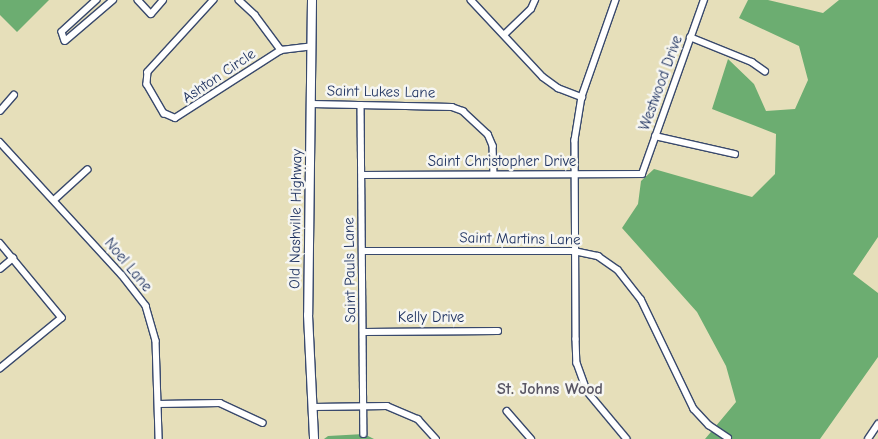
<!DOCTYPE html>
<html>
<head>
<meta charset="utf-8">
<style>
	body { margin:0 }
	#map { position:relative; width:878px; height:439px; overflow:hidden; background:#e6dfba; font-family:"Comic Neue",sans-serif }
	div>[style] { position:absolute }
	.forest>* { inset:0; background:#6cad71 }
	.roads { filter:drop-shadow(1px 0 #39496c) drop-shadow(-1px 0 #39496c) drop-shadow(0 1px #39496c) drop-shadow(0 -1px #39496c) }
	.street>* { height:5.5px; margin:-2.75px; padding:0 2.75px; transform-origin:2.75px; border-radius:2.75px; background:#fff }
	.secondary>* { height:8px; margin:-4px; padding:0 4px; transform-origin:4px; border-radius:4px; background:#fff }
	span { translate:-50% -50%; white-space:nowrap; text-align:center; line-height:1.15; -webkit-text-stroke:5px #f6f6f2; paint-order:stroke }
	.street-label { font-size:15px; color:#1b2f5e }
	.neighbourhood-label { font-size:16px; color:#595664; font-weight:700 }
</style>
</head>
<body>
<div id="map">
	<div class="forest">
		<div style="clip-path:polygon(0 0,49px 0,17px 32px,0 15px)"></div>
		<div style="clip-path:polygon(748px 0,768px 0,823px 13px,839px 0,878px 0,878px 237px,853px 274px,878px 293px,878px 357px,820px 439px,705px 439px,736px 402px,726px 366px,697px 312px,622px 228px,638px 204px,641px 181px,654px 169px,752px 197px,775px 174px,776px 134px,712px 109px,728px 59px,754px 84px,766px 111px,795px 109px,808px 80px,799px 46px,739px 18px)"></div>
		<div style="clip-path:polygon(364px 434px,374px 439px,324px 439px,328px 436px)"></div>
	</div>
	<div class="roads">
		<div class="street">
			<div style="left:97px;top:0;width:47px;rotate:137.6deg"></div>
			<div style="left:62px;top:32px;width:9px;rotate:72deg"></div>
			<div style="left:65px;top:41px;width:63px;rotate:-40.5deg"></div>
			<div style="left:138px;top:0;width:19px;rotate:47deg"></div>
			<div style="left:151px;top:14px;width:18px;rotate:-49deg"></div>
			<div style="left:214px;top:0;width:98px;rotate:132.5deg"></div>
			<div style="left:148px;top:72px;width:12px;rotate:95deg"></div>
			<div style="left:147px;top:84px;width:34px;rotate:60deg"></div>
			<div style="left:164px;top:113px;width:12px;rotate:24deg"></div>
			<div style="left:175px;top:118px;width:126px;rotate:-32.7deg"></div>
			<div style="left:281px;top:50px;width:31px;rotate:-7deg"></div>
			<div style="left:239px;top:0;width:22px;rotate:43deg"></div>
			<div style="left:255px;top:15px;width:44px;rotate:53.4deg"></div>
			<div style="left:471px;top:0;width:105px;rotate:46.9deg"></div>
			<div style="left:543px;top:77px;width:19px;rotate:36deg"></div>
			<div style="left:558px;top:88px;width:26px;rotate:21deg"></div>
			<div style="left:616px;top:0;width:103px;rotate:109.3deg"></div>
			<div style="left:582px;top:97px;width:44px;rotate:99.2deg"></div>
			<div style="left:575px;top:140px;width:199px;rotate:89.7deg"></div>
			<div style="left:576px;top:339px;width:24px;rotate:88deg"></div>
			<div style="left:577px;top:363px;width:30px;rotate:70deg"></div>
			<div style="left:587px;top:391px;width:62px;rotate:50.2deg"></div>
			<div style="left:504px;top:35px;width:37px;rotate:-44deg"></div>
			<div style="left:531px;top:9px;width:10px;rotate:-66deg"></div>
			<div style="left:690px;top:37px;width:67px;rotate:22deg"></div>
			<div style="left:752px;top:62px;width:16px;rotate:35deg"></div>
			<div style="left:312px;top:104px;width:140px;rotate:1.2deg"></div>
			<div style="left:452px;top:107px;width:12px;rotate:20deg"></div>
			<div style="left:463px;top:111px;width:34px;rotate:43deg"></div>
			<div style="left:488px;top:134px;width:13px;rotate:67deg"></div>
			<div style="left:493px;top:146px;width:28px;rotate:88deg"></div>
			<div style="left:361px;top:105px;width:329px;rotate:89.5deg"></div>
			<div style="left:0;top:111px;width:21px;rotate:-49deg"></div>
			<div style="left:655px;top:136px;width:82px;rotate:12.7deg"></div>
			<div style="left:0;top:142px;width:180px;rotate:47.5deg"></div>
			<div style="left:122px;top:275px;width:39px;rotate:52deg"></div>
			<div style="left:146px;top:306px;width:36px;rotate:74deg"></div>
			<div style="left:156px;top:341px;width:98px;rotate:88.2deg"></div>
			<div style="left:363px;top:175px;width:279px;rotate:-0.2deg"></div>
			<div style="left:642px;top:174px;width:185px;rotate:-70.4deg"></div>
			<div style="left:54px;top:200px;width:45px;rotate:-42.3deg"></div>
			<div style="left:0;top:243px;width:97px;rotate:50.4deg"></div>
			<div style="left:62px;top:318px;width:80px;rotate:140.6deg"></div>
			<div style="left:362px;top:251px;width:212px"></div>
			<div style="left:574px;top:251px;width:25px;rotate:12deg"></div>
			<div style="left:598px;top:256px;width:24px;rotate:35deg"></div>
			<div style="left:618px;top:270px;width:37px;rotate:52deg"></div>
			<div style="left:641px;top:299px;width:122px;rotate:64.3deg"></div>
			<div style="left:694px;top:409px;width:22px;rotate:47deg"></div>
			<div style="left:709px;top:425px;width:23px;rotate:34deg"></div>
			<div style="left:0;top:269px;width:17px;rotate:-40deg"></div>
			<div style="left:364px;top:332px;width:134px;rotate:-0.4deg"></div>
			<div style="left:158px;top:404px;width:62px;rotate:-0.9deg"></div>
			<div style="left:220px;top:403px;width:47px;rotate:24.9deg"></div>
			<div style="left:313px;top:407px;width:74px;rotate:-0.8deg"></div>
			<div style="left:387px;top:406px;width:34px;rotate:23deg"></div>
			<div style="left:418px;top:419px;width:27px;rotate:48deg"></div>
			<div style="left:507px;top:411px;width:37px;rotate:49deg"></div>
			<div style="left:868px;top:439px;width:18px;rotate:-56deg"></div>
		</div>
		<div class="secondary">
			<div style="left:312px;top:0;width:315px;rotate:90.7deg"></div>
			<div style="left:308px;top:315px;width:124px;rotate:87.2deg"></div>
		</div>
	</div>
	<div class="street-label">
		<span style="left:219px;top:76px;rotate:-34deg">Ashton Circle</span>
		<span style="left:661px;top:83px;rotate:-70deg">Westwood Drive</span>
		<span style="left:381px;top:92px;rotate:1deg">Saint Lukes Lane</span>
		<span style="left:502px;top:162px">Saint Christopher Drive</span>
		<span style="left:296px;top:219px;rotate:-89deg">Old Nashville Highway</span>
		<span style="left:520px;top:239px;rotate:1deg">Saint Martins Lane</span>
		<span style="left:128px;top:265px;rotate:50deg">Noel Lane</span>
		<span style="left:350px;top:270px;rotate:-91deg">Saint Pauls Lane</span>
		<span style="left:431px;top:318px">Kelly Drive</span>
	</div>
	<div class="neighbourhood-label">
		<span style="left:550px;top:389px">St. Johns Wood</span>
	</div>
</div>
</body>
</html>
